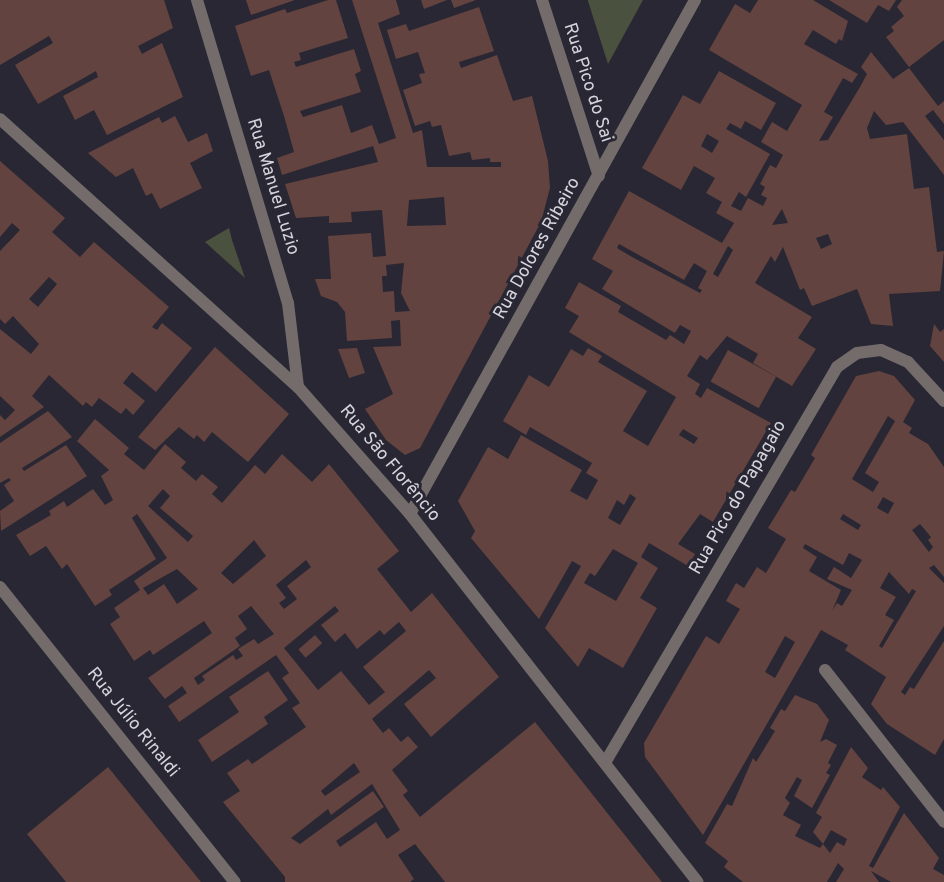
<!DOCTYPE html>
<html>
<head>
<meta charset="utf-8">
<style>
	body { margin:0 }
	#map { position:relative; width:944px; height:882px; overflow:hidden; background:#292733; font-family:Overpass,sans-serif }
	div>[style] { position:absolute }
	.green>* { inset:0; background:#4b513f }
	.building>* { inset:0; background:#62433f; transform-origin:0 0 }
	.street>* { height:12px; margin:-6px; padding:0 6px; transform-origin:6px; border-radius:6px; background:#746c6b }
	span { translate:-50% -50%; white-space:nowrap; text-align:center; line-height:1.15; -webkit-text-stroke:6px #292733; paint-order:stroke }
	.street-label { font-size:18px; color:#d6d5dd }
</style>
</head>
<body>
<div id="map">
	<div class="green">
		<div style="clip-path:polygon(588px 0,643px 0,608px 64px,588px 1px)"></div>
		<div style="clip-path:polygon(229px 228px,232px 240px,245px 278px,205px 242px)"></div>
	</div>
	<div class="building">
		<div style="clip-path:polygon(0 0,164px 0,173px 28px,138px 46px,142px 54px,162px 43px,183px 97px,107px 135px,94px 110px,75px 120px,63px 96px,98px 77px,96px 71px,38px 104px,15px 65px,53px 43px,49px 36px,0 65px)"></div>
		<div style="clip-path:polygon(246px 0,295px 0,251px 15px)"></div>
		<div style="clip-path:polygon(evenodd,328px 0,336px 0,348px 38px,299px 53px,301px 60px,294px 62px,296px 67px,354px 49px,361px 71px,355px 74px,361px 92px,300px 111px,303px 117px,342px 105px,351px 133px,372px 125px,379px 144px,396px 138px,352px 0,396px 0,400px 14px,378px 23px,413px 133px,422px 130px,427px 167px,501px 167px,501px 162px,490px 162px,490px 158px,472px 160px,470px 152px,449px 156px,441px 125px,432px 127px,430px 121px,415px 126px,403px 90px,422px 83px,419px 74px,425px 73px,418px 52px,396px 59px,387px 30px,406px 24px,409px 31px,479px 7px,494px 51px,459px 62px,461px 68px,497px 55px,513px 101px,532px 96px,548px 161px,550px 188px,541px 222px,420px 448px,405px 455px,386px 440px,365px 409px,393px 394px,373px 347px,401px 346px,400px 320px,391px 321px,392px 338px,347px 341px,345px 312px,337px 302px,321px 296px,315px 279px,331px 279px,328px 236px,371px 233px,373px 257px,386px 256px,382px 210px,351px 212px,352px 222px,329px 223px,329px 216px,296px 218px,285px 184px,378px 162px,373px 146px,282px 175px,277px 158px,294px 152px,284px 116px,269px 70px,251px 76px,235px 26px,285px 9px,287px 13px,328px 0,444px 197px,446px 225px,407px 226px,409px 200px,444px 197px,328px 0,404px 263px,401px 293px,410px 311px,395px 312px,394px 291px,383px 292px,382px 276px,387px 276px,386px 265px,404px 263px)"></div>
		<div style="clip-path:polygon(421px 0,447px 0,424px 9px)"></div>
		<div style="clip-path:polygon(451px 0,476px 0,454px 8px)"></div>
		<div style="clip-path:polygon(evenodd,758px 0,813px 0,848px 21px,842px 41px,839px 39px,836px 44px,813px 30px,804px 44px,858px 74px,852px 83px,843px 78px,824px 112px,833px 117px,819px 141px,828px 140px,860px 87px,867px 74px,861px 67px,871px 52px,893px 79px,909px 68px,938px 106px,944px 101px,944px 124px,933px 110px,925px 116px,944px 140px,944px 175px,903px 122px,886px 125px,874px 111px,867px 128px,870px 139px,907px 134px,914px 189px,929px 187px,937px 252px,944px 251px,940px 291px,889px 294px,893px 326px,871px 324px,857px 289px,812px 306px,804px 288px,800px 290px,783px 247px,775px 262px,771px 256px,755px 283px,812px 317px,798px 338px,816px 349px,792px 386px,753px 363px,758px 354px,727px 336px,707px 360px,700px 355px,687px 376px,700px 384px,695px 394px,701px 398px,707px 388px,771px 423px,713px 522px,700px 514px,678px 544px,695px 554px,688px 566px,649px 543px,641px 557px,658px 568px,640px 598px,657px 608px,623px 668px,589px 648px,578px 667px,545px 628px,581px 566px,572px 561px,539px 619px,471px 538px,475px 531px,458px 501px,488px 447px,508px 459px,521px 435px,582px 470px,570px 491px,587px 500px,598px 480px,586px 473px,592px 463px,530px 427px,526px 435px,503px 421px,529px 375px,549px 387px,571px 349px,583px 356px,588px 348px,602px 356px,598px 362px,647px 391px,623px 431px,648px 446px,676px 397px,569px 332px,579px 316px,565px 308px,579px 282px,621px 306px,618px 312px,666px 340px,670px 335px,684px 344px,691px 331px,680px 325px,675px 333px,602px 289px,613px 271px,592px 259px,629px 191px,722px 243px,734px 223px,716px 213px,722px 202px,706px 193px,715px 178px,694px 166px,681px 190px,642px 168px,683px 95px,700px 104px,719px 71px,776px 103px,761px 130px,745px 121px,741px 129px,730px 123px,726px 129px,770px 154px,746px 197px,739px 192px,731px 206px,741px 211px,748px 198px,763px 206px,767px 198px,761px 195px,765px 187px,760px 184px,770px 165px,776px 168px,783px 155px,761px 142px,772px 122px,787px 131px,802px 105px,709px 50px,735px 4px,750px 13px,758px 0,707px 134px,719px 141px,712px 153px,701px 146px,707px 134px,758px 0,782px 209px,788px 223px,772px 225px,778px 215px,782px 209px,758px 0,828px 234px,832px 244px,821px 249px,816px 238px,828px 234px,758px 0,619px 244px,684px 280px,694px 263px,707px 271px,698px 288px,702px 290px,700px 293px,632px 257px,617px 248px,619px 244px,758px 0,728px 246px,733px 250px,718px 277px,713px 274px,728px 246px,758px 0,683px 429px,698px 438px,694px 444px,679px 435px,683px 429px,758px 0,630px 494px,636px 498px,620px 525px,608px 518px,617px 500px,624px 505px,630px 494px,758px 0,613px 549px,638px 563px,616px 601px,584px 583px,590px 573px,595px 576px,613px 549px)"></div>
		<div style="clip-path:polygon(829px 0,896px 0,889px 11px,878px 5px,867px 23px)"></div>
		<div style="clip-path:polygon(902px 0,944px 0,944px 40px,909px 67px,886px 37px,894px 31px,891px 27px,904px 16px,897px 7px)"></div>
		<div style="clip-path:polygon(175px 116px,188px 142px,207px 133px,213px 151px,190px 163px,202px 188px,160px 209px,152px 193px,146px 196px,133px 168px,116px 177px,88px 153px,159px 117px,162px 123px)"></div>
		<div style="clip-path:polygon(evenodd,0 161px,65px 218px,52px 232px,80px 257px,94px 242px,169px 307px,152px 327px,157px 330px,162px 323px,192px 348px,156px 392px,132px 372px,123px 383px,145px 401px,133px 415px,126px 408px,121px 414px,99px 398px,92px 407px,86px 402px,83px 406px,49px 375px,32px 396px,44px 407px,0 437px,0 415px,5px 420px,15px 410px,0 396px,0 329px,31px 354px,39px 344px,13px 316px,5px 324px,0 319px,0 251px,20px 230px,12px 223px,0 237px,0 161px,49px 277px,57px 284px,38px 307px,29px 299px,49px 277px)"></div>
		<div style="clip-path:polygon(934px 324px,940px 332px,944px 329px,944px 362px,930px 346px)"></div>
		<div style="clip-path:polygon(215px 347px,289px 414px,248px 462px,212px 432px,204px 442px,197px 435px,194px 439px,179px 427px,155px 450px,138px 437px)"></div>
		<div style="clip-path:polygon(357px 348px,365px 373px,349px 378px,338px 349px)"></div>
		<div style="left:728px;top:350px;width:55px;height:36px;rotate:29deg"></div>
		<div style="clip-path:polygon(evenodd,879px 371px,894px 376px,915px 400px,903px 422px,912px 428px,909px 433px,928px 444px,944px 467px,944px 577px,934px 565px,929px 568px,944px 583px,944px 626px,901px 692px,905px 695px,910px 687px,914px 689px,944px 641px,944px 739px,935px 755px,887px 724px,871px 704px,886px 677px,845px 650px,848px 645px,821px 630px,703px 835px,645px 757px,644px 743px,706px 636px,719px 644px,740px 609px,726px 601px,736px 583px,744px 588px,757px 567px,766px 573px,786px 539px,768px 528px,791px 490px,795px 492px,815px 458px,811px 455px,856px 376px,879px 371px,888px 416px,895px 421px,865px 473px,879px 482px,873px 492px,852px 479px,888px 416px,879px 371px,883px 497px,894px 503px,888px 514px,877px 508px,883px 497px,879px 371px,843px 514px,861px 525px,858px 530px,840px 519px,843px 514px,879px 371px,920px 524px,931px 537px,928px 540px,933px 547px,929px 552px,912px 530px,920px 524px,879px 371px,805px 544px,843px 565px,849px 553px,862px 560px,851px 578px,834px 567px,827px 579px,852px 590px,842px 606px,837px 603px,832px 611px,841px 590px,809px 571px,817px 557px,803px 548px,805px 544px,879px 371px,889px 572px,909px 594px,912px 589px,916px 591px,882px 648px,879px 646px,894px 620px,885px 615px,896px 597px,880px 588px,889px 572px,879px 371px,785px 636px,795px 642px,775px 678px,765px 672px,785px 636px)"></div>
		<div style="clip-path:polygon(48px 411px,72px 437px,22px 468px,24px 471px,66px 445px,87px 476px,1px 531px,0 511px,14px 501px,4px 485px,11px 480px,9px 478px,0 483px,0 443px)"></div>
		<div style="clip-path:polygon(evenodd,95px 419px,129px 448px,124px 454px,144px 470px,165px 444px,186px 462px,181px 468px,196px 481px,202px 474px,218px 487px,212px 494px,222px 503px,255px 465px,265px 474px,282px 454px,312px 482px,329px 464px,399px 551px,377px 569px,411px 612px,432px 593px,499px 677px,431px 737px,404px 704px,436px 678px,429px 670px,372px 719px,383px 733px,389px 728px,401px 742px,408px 736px,418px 747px,392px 770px,408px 791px,403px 795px,420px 817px,535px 722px,662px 882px,445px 882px,415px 844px,398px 855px,414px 879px,410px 882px,285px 882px,285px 877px,223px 802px,240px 791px,227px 773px,248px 759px,252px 764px,306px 727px,292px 708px,300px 703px,282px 678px,289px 673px,276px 655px,179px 722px,168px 706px,187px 693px,182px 686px,165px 699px,148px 678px,212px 633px,204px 621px,153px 655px,150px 650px,134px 661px,110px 624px,120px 617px,114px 608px,140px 590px,134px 581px,167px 558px,137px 514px,132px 518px,156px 559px,109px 590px,112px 595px,95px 606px,67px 564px,62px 569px,46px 546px,30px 556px,16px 535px,51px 515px,49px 511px,64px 501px,67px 507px,93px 489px,105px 505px,113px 500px,101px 476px,109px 470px,77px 441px,95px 419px,163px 489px,170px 496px,160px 508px,193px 536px,188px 542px,148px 506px,163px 489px,95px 419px,254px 540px,266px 556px,233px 584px,221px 573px,254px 540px,95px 419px,306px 560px,311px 567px,287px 586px,297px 599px,284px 609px,279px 603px,286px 598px,276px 585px,306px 560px,95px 419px,177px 569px,198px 589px,177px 604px,164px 584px,148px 595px,143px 588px,177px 569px,95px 419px,251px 606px,274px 634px,258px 644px,254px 639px,238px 649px,243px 656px,236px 660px,233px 655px,202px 676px,205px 680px,198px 685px,194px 678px,240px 646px,235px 638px,247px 629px,238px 616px,251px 606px,95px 419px,335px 606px,339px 611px,321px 625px,335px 642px,345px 633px,357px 649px,380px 630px,384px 635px,399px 622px,406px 631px,363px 667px,385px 692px,369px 705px,341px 671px,318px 690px,284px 648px,335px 606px,95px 419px,354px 763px,360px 772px,325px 796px,321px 791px,354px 763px,95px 419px,372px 784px,400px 830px,387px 839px,376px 822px,340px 847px,336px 841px,384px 807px,373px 791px,300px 844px,291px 838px,328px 809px,331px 815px,372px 784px)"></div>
		<div style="left:315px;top:635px;width:11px;height:22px;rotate:49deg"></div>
		<div style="clip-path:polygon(268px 671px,288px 700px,264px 717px,268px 724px,212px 762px,198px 740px,239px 712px,229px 697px)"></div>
		<div style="clip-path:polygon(795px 695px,817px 704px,829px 720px,820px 742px,826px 739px,837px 745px,828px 763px,831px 765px,826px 773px,830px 775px,812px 808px,794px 796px,802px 780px,797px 777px,785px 798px,790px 803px,783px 815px,801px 825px,795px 836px,820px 848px,823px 844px,830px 853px,837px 842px,844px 846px,847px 839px,831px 830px,823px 844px,813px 832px,822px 817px,816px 813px,851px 747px,868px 768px,862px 777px,881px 790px,883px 787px,900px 807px,869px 866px,873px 868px,904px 813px,939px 858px,933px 869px,944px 875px,944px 882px,891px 882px,871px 871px,879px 882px,836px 882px,844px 869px,838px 863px,827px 882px,743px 882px,724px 867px,728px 861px,705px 843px,727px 804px,732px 806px,753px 758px,756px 762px,775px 731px,770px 728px,781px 709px,785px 711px)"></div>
		<div style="clip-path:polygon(108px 767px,201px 882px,66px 882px,27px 834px)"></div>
	</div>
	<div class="street">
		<div style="left:197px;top:0;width:316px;rotate:73.3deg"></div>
		<div style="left:288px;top:303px;width:85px;rotate:83.2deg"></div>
		<div style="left:542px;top:0;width:185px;rotate:72.1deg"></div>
		<div style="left:0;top:119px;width:401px;rotate:42deg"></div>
		<div style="left:298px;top:387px;width:169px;rotate:48.6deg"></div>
		<div style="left:410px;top:514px;width:467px;rotate:52deg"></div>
		<div style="left:410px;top:514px;width:588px;rotate:-60.99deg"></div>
		<div style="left:0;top:587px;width:377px;rotate:51.5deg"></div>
		<div style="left:825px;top:670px;width:193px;rotate:51.9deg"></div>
		<div style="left:606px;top:761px;width:457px;rotate:-59.6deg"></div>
		<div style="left:837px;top:367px;width:24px;rotate:-35deg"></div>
		<div style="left:857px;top:353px;width:24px;rotate:-7deg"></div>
		<div style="left:881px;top:350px;width:30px;rotate:24deg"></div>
		<div style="left:908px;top:362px;width:53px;rotate:47.3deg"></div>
	</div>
	<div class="street-label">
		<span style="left:587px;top:83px;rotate:72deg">Rua Pico do Sai</span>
		<span style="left:272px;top:187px;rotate:73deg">Rua Manuel Luzio</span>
		<span style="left:538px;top:249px;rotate:-61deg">Rua Dolores Ribeiro</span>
		<span style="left:389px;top:464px;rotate:50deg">Rua São Florêncio</span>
		<span style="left:739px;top:498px;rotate:-60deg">Rua Pico do Papagaio</span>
		<span style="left:132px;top:723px;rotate:51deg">Rua Júlio Rinaldi</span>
	</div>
</div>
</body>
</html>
